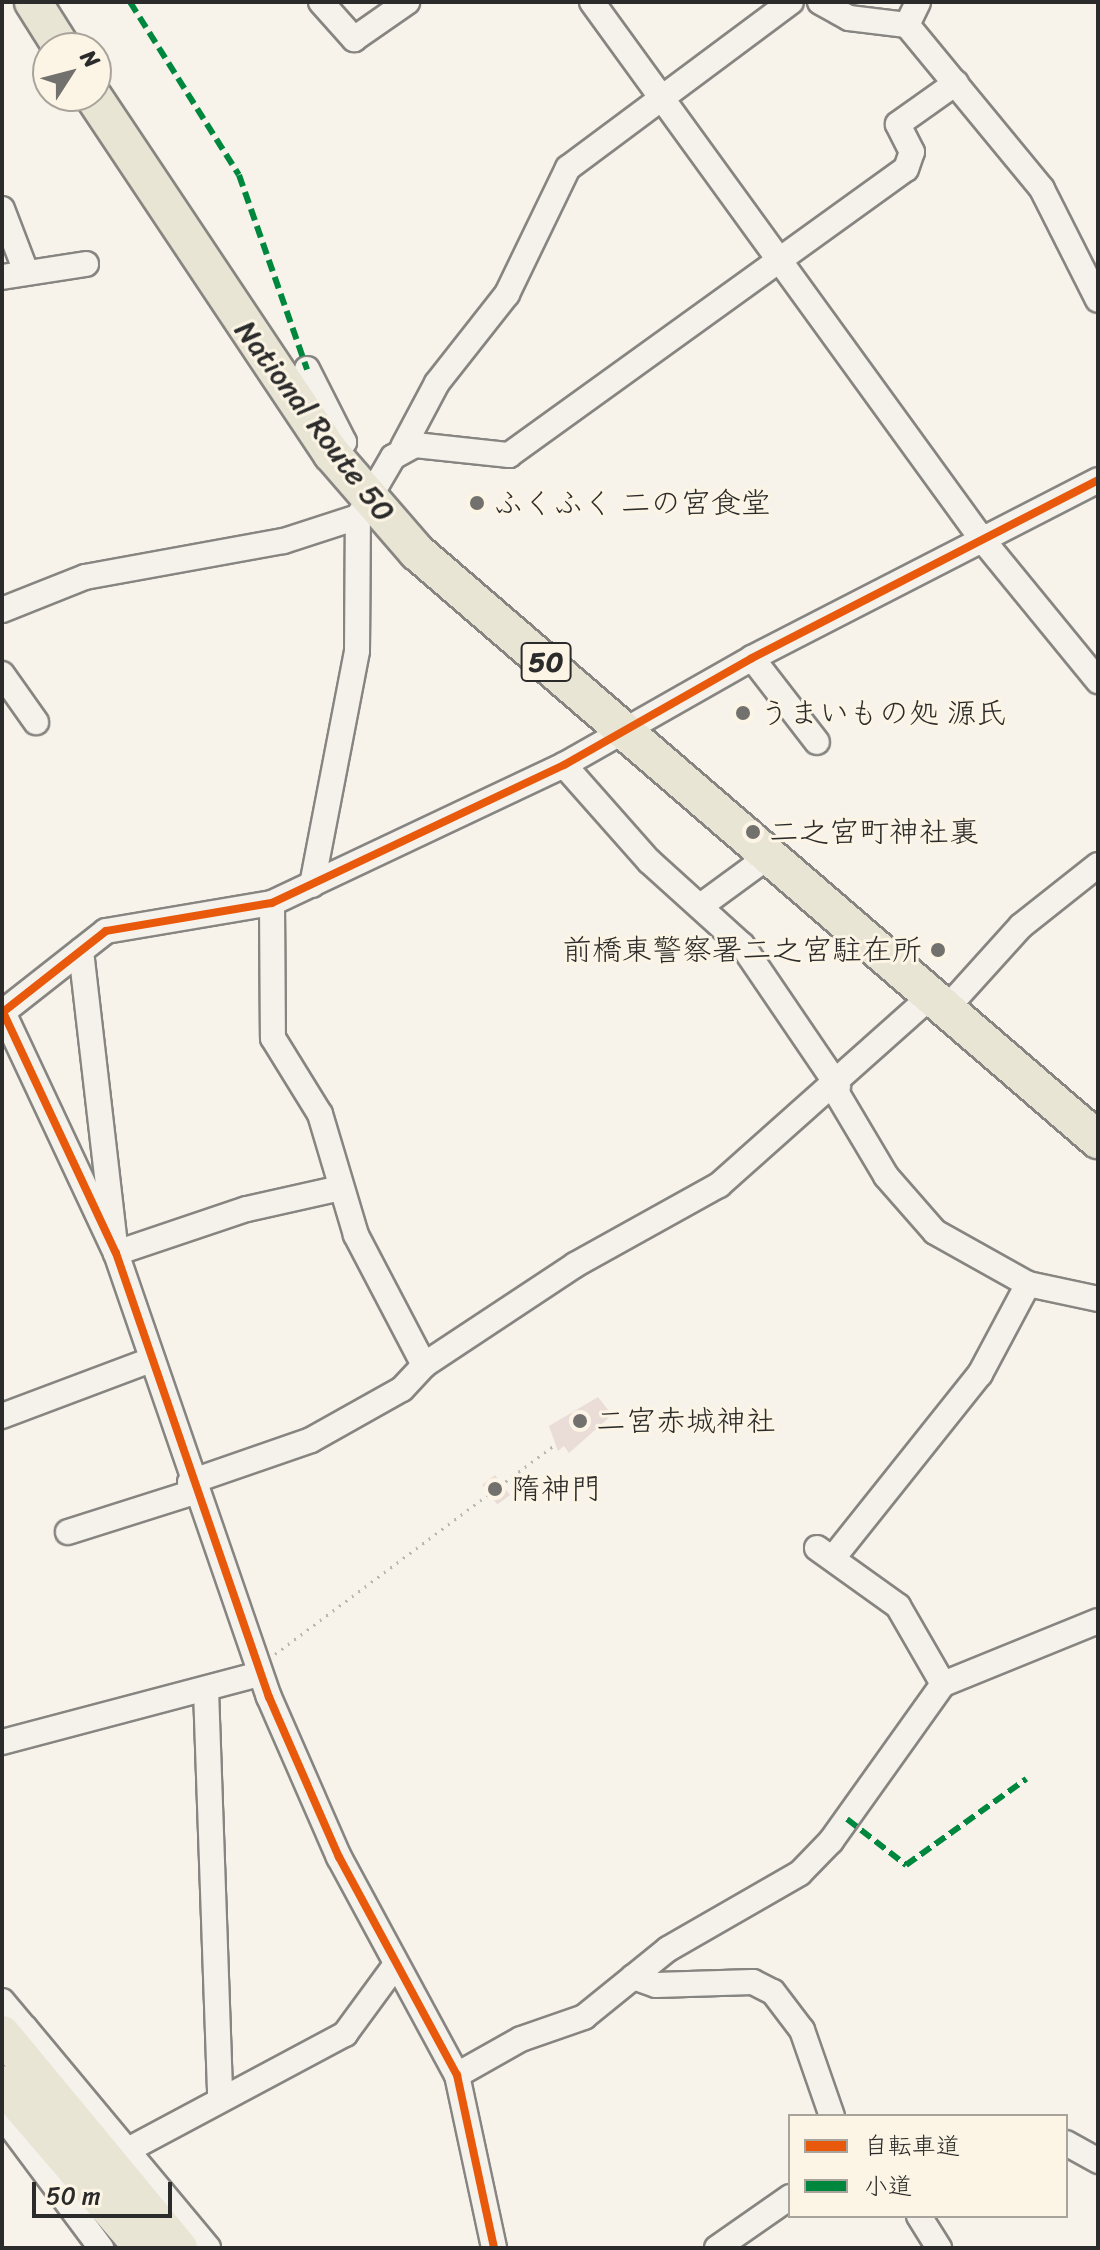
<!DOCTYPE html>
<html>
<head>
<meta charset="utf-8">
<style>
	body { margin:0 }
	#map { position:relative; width:1100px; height:2250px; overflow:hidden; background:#f7f3ea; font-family:Sriracha,"Klee One",sans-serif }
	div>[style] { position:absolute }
	.building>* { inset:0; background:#eadcd6; transform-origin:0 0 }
	.path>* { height:3px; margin-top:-1.5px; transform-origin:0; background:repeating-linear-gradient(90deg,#bbb8b4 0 2px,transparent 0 8px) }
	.roads { filter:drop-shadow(2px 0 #878581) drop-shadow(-2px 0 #878581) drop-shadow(0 2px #878581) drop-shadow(0 -2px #878581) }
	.minor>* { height:24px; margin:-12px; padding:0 12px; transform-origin:12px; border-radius:12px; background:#f5f2ec }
	.highway>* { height:36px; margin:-18px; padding:0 18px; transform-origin:18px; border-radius:18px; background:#e9e5d4 }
	.quiet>* { height:6px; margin-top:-3px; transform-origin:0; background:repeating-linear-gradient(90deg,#00873e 0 12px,transparent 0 18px) }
	.cycleway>* { height:8px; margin:-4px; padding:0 4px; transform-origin:4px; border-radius:4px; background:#e8590c }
	.dots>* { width:22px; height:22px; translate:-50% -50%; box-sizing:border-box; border:4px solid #fcf5e5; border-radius:50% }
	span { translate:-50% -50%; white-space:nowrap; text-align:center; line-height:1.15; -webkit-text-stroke:6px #fcf5e5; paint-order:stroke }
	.shield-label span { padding:2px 6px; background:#fcf5e5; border:2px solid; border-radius:6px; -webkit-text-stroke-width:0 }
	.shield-label { font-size:28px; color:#2b2b2b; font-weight:700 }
	.street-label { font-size:30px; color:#2b2b2b }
	.poi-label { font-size:30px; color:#2b2b2b }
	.left { translate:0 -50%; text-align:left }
	.right { translate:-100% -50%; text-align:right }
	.frame { position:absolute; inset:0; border:4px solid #2b2b2b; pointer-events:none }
	.legend { position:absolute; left:788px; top:2114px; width:280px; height:104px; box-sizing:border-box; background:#fcf5e5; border:2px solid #a8a49b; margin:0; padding:10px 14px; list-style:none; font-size:24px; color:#2b2b2b }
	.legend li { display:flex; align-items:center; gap:16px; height:40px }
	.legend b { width:40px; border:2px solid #a8a49b }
	.north { position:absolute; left:32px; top:32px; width:80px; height:80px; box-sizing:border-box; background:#fcf5e5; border:2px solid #a8a49b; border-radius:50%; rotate:54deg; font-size:22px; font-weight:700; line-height:32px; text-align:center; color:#2b2b2b }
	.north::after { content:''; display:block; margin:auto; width:28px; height:36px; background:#72716e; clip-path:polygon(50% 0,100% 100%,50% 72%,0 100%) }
	.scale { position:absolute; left:32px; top:2182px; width:140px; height:36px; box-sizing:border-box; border:4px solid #2b2b2b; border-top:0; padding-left:10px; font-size:24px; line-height:28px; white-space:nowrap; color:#2b2b2b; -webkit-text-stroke:6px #fcf5e5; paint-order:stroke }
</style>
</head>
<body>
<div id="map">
	<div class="building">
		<div style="clip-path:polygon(598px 1397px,612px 1415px,569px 1453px,564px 1446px,558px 1451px,549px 1426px)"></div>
		<div style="left:495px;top:1475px;width:25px;height:16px;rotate:53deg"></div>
	</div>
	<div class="path">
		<div style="left:275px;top:1654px;width:349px;rotate:-36.8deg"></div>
	</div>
	<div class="roads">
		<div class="minor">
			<div style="left:321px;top:2px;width:50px;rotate:48.3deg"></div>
			<div style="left:354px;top:39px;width:65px;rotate:-34.9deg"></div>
			<div style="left:592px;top:2px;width:662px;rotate:54.03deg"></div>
			<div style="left:981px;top:538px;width:185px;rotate:50.7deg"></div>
			<div style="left:820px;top:2px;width:33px;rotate:29deg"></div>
			<div style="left:849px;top:18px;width:58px;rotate:6.9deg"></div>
			<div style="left:907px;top:25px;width:25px;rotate:-64deg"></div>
			<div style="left:907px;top:25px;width:212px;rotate:50.5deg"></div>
			<div style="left:1042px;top:189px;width:124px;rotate:63.2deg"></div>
			<div style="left:2px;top:209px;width:67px;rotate:69.1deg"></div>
			<div style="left:2px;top:277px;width:85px;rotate:-8.8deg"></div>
			<div style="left:307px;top:369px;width:82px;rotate:63.1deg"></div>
			<div style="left:344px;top:442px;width:17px;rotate:135deg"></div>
			<div style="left:403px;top:447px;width:72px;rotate:-62deg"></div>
			<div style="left:437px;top:383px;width:113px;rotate:-51.8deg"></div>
			<div style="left:507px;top:294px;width:140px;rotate:-64.2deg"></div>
			<div style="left:568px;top:168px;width:278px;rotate:-36.7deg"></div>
			<div style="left:2px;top:610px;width:89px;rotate:-21.7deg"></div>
			<div style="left:85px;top:577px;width:202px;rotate:-10.3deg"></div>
			<div style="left:284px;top:541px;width:78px;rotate:-18deg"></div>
			<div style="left:752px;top:658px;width:106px;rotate:52.3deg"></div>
			<div style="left:2px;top:674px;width:59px;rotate:54.7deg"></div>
			<div style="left:564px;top:765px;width:128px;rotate:48.5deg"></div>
			<div style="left:649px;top:861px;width:125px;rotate:42.1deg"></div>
			<div style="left:742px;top:945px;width:171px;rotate:55.8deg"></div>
			<div style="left:312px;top:885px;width:238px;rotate:-79.1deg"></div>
			<div style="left:357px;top:651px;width:134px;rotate:-89.6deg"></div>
			<div style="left:358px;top:517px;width:69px;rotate:-59.7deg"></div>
			<div style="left:393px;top:457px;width:25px;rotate:-29deg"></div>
			<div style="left:415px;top:445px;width:95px;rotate:6.1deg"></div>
			<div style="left:509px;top:455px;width:489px;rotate:-35.8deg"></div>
			<div style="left:906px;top:169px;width:18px;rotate:-71deg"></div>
			<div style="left:912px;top:152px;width:31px;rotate:-117deg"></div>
			<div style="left:898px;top:124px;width:71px;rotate:-35.3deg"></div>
			<div style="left:272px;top:903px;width:135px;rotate:89.6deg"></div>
			<div style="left:273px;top:1038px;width:89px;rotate:58.3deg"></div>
			<div style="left:320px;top:1114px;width:126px;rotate:73.4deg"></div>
			<div style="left:356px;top:1235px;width:147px;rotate:62.4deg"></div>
			<div style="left:702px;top:905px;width:83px;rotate:-36.2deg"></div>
			<div style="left:81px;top:951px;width:304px;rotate:83.4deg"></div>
			<div style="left:116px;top:1253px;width:138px;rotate:-18.6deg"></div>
			<div style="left:247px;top:1209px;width:96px;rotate:-12.6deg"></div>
			<div style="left:946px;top:1009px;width:112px;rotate:-47.9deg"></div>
			<div style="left:1021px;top:926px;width:98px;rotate:-38.4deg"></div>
			<div style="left:2px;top:1010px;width:268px;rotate:64.9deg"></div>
			<div style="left:116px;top:1253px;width:470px;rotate:71deg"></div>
			<div style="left:269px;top:1697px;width:175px;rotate:66.4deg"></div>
			<div style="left:339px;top:1857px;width:248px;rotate:61.6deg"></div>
			<div style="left:457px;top:2075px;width:177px;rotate:77.9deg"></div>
			<div style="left:3px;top:1012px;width:131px;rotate:-38.2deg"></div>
			<div style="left:106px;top:931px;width:168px;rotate:-9.6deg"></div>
			<div style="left:272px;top:903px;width:323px;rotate:-25.3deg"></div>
			<div style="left:564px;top:765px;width:216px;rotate:-29.6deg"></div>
			<div style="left:752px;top:658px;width:389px;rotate:-27.2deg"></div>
			<div style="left:835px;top:1090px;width:100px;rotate:59.3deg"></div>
			<div style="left:886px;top:1176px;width:74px;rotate:48.8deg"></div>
			<div style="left:935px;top:1232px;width:107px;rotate:29.2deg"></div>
			<div style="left:1028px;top:1284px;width:72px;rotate:12.1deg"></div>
			<div style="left:2px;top:1416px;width:156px;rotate:-20.6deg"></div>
			<div style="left:190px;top:1482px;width:128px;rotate:-19.1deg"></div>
			<div style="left:311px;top:1440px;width:104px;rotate:-29.3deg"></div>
			<div style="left:402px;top:1389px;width:33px;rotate:-47deg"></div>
			<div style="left:424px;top:1365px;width:181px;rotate:-33.5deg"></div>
			<div style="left:575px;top:1265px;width:165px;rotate:-29.1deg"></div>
			<div style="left:719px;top:1185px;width:283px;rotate:-41.7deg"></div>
			<div style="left:68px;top:1532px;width:132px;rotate:-17.6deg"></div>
			<div style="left:817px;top:1548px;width:100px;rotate:35.6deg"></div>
			<div style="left:898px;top:1606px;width:90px;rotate:60deg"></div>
			<div style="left:833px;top:1558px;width:236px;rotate:-51.4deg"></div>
			<div style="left:980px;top:1374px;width:102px;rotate:-61.9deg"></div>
			<div style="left:206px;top:1690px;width:408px;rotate:88deg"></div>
			<div style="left:2px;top:1742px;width:266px;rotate:-14.8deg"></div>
			<div style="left:633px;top:1977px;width:24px;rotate:19deg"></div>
			<div style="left:656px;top:1985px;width:97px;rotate:-1.8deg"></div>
			<div style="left:753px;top:1982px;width:22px;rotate:27deg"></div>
			<div style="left:773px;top:1992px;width:48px;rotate:52.7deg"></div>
			<div style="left:802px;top:2030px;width:91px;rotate:70.8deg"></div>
			<div style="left:2px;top:2001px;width:35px;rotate:50deg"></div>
			<div style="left:6px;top:2039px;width:22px;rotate:-30deg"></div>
			<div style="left:25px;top:2028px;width:286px;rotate:50.2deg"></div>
			<div style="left:457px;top:2075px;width:73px;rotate:-29.4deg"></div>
			<div style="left:521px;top:2039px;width:67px;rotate:-19.2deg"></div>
			<div style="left:584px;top:2017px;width:108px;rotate:-39deg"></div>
			<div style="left:668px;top:1949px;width:152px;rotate:-29.9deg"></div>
			<div style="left:800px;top:1873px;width:45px;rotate:-45.9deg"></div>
			<div style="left:831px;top:1841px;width:193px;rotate:-54.5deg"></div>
			<div style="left:943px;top:1684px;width:167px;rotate:-22.1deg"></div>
			<div style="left:2px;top:2115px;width:166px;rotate:53.3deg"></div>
			<div style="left:1066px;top:2143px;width:37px;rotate:29deg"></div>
			<div style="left:124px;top:2152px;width:251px;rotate:-28.1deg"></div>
			<div style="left:345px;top:2034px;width:83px;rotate:-53.8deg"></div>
			<div style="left:919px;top:2216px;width:38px;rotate:58deg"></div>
			<div style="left:717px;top:2248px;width:89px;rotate:-34.9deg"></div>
		</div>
		<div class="highway">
			<div style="left:33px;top:2px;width:54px;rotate:57.8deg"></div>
			<div style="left:93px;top:96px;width:430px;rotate:56.3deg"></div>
			<div style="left:332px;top:454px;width:130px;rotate:49.1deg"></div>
			<div style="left:417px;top:552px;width:900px;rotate:40.81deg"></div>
			<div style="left:2px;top:2034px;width:278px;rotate:50.4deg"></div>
			<div style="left:2px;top:2084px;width:216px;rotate:49.3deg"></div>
		</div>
	</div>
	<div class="quiet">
		<div style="left:130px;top:2px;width:204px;rotate:57.8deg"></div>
		<div style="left:239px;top:175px;width:206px;rotate:70.7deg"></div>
		<div style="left:847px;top:1819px;width:75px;rotate:37.9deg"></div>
		<div style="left:906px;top:1865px;width:148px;rotate:-35.6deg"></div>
	</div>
	<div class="cycleway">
		<div style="left:2px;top:1010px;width:268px;rotate:64.9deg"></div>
		<div style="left:116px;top:1253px;width:470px;rotate:71deg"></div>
		<div style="left:269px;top:1697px;width:175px;rotate:66.4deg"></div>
		<div style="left:339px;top:1857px;width:248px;rotate:61.6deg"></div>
		<div style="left:457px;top:2075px;width:177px;rotate:77.9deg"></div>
		<div style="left:3px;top:1012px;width:131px;rotate:-38.2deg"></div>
		<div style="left:106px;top:931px;width:168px;rotate:-9.6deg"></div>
		<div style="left:272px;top:903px;width:323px;rotate:-25.3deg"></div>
		<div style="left:564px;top:765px;width:216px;rotate:-29.6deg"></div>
		<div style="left:752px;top:658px;width:389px;rotate:-27.2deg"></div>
	</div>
	<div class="dots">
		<div style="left:477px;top:503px;background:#72716e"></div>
		<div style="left:743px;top:713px;background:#72716e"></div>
		<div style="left:753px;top:832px;background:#72716e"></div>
		<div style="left:938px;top:950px;background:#72716e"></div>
		<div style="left:580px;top:1421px;background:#72716e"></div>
		<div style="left:495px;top:1489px;background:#72716e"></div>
	</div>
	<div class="shield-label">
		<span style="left:546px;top:662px">50</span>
	</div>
	<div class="street-label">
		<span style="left:315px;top:421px;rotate:53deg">National Route 50</span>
	</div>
	<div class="poi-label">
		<span class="left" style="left:493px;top:503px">ふくふく 二の宮食堂</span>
		<span class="left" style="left:759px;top:713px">うまいもの処 源氏</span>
		<span class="left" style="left:769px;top:832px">二之宮町神社裏</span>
		<span class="right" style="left:922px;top:950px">前橋東警察署二之宮駐在所</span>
		<span class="left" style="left:596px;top:1421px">二宮赤城神社</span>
		<span class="left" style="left:511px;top:1489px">隋神門</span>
	</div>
	<div class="frame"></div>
	<ul class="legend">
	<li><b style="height:10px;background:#e8590c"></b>自転車道</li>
	<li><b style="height:10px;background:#00873e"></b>小道</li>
	</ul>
	<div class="north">N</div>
	<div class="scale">50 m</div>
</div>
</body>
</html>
